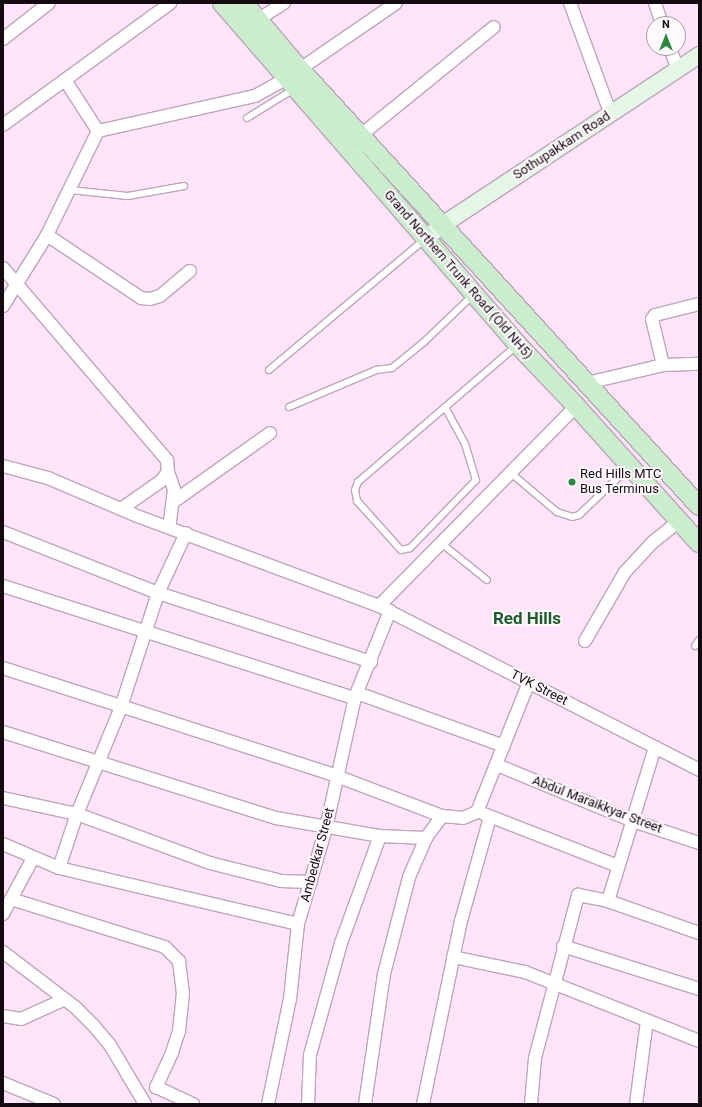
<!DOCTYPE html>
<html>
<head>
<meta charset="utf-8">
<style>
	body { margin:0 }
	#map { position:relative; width:702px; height:1107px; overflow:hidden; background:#ffe4fa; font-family:Roboto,sans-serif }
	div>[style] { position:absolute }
	.roads { filter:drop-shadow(1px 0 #bea5ba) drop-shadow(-1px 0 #bea5ba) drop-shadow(0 1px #bea5ba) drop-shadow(0 -1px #bea5ba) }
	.lane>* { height:6px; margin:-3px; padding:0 3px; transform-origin:3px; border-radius:3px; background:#fff }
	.street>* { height:12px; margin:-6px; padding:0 6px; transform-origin:6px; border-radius:6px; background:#fff }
	.secondary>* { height:16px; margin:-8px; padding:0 8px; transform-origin:8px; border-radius:8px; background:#e4f6e6 }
	.primary>* { height:18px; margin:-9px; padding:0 9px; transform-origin:9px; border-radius:9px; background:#caedce }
	.dots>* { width:11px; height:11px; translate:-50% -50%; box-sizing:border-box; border:2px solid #fff9fd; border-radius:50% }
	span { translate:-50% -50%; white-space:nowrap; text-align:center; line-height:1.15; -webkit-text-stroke:4px #fff9fd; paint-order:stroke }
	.street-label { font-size:13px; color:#140b12 }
	.poi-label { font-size:13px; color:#140b12 }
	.left { translate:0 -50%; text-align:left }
	.district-label { font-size:17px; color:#1d5b2b; font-weight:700 }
	.frame { position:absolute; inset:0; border:4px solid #140b12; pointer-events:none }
	.north { position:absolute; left:646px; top:16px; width:40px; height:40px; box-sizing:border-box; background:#fff9fd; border:1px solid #a19a9f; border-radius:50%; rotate:0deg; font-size:11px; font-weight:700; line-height:16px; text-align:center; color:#140b12 }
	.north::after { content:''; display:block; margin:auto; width:14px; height:18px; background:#258a3e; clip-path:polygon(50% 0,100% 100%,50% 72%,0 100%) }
</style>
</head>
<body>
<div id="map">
	<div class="roads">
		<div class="lane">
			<div style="left:247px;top:118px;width:55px;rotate:-31.7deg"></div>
			<div style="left:70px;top:190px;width:58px;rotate:5.9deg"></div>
			<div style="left:128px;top:196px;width:57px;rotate:-10.1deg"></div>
			<div style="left:269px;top:370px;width:204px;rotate:-40deg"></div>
			<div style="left:289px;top:407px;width:95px;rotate:-23deg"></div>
			<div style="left:376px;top:370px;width:16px;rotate:-7deg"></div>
			<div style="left:392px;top:368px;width:41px;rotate:-39.1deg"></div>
			<div style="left:424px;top:342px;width:68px;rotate:-43.8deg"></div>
			<div style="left:445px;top:407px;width:42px;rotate:61.6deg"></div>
			<div style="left:465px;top:444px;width:38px;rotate:73deg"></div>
			<div style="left:476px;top:480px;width:95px;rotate:134.1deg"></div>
			<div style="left:410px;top:548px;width:9px;rotate:167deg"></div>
			<div style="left:401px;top:550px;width:66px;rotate:-131.9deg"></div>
			<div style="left:357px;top:501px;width:11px;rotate:-100deg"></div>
			<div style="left:355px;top:490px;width:9px;rotate:-69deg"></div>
			<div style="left:358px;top:482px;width:208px;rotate:-40.7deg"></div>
			<div style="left:512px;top:474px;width:59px;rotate:40.2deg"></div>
			<div style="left:557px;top:512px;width:16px;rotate:18deg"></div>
			<div style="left:572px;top:517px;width:7px;rotate:-16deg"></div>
			<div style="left:579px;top:515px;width:69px;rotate:-43.8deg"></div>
			<div style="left:441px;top:543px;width:59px;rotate:38.8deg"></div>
			<div style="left:695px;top:646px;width:7px;rotate:-56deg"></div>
		</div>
		<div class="street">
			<div style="left:570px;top:3px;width:119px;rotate:69.9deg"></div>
			<div style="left:655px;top:3px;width:22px;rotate:72deg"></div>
			<div style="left:259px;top:19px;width:30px;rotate:-33deg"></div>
			<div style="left:3px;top:39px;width:58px;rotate:-38deg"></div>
			<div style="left:670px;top:48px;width:23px;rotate:70deg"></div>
			<div style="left:65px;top:80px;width:61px;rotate:57.1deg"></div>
			<div style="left:3px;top:125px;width:207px;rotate:-36.1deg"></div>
			<div style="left:361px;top:135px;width:171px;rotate:-39.1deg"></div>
			<div style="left:47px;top:235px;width:113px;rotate:33.8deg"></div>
			<div style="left:141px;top:298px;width:9px;rotate:6deg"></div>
			<div style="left:150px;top:299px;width:10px;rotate:-17deg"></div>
			<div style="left:160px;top:296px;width:39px;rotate:-40deg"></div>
			<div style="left:3px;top:268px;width:253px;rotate:49.5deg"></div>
			<div style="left:167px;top:460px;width:12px;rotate:85deg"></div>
			<div style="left:168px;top:472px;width:11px;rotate:128deg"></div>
			<div style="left:161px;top:481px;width:49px;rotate:145deg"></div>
			<div style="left:3px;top:306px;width:84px;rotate:-58.2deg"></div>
			<div style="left:47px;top:235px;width:116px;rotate:-63.9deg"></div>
			<div style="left:98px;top:131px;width:161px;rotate:-12.6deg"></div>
			<div style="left:255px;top:96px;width:37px;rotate:-29deg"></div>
			<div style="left:287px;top:78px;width:132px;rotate:-34.5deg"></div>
			<div style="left:663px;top:365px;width:47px;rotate:-103.4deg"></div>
			<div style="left:652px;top:319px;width:5px;rotate:-53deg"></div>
			<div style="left:655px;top:315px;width:45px;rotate:-14deg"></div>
			<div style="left:587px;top:383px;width:78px;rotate:-13.3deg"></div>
			<div style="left:663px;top:365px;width:36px;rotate:-2deg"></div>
			<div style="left:3px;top:466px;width:47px;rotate:14.9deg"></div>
			<div style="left:48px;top:478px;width:97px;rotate:23.1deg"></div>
			<div style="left:137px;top:516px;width:258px;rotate:20.4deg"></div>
			<div style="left:379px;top:606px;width:360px;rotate:27.1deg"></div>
			<div style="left:168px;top:472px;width:18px;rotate:71deg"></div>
			<div style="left:174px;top:489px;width:38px;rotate:97deg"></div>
			<div style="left:173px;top:502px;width:119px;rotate:-35.4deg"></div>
			<div style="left:3px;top:532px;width:167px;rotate:21.5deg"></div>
			<div style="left:158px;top:593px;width:224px;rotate:17.9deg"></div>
			<div style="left:3px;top:586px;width:369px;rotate:17.7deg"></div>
			<div style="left:379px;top:606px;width:281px;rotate:-45.4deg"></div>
			<div style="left:585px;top:641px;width:80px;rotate:-59.9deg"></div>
			<div style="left:625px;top:572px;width:41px;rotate:-47deg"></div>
			<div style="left:653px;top:542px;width:33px;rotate:-39deg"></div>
			<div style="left:3px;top:668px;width:345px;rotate:17.9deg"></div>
			<div style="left:331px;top:774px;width:119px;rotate:20.7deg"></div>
			<div style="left:442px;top:816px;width:21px;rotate:5deg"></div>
			<div style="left:463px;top:818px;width:15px;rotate:-23deg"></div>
			<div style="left:477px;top:812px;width:140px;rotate:-68.2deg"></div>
			<div style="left:357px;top:693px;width:156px;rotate:19.8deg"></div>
			<div style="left:3px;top:732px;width:286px;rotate:17.5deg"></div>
			<div style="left:276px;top:818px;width:106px;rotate:9.8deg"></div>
			<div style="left:380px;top:836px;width:46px;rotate:2.5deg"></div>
			<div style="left:497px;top:765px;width:147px;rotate:22.4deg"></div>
			<div style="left:633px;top:821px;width:70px;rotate:18.4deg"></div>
			<div style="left:3px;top:798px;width:76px;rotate:12.2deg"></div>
			<div style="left:77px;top:814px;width:142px;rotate:20.2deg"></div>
			<div style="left:210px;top:863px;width:73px;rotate:14.2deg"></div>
			<div style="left:281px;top:881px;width:30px;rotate:2deg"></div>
			<div style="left:484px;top:814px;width:144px;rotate:21.2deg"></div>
			<div style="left:3px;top:844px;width:61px;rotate:23.2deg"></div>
			<div style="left:59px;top:868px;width:245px;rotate:13.2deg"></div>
			<div style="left:59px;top:868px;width:57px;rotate:-71.6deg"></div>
			<div style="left:77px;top:814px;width:116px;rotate:-67.6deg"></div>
			<div style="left:121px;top:707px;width:120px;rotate:-72deg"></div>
			<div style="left:158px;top:593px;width:66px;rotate:-65deg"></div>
			<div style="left:11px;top:899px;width:161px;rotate:17.3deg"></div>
			<div style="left:165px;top:947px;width:20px;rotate:45deg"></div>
			<div style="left:179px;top:961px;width:32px;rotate:83deg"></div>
			<div style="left:183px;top:993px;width:38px;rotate:96deg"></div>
			<div style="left:179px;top:1031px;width:23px;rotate:108deg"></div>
			<div style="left:172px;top:1053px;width:38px;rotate:115deg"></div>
			<div style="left:156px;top:1087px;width:41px;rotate:24.7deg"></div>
			<div style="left:608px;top:901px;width:161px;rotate:-73deg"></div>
			<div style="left:3px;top:914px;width:64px;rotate:-61.8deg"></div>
			<div style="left:563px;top:946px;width:143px;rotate:17.5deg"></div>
			<div style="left:3px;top:952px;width:91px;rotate:37.4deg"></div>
			<div style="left:75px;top:1007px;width:27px;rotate:45deg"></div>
			<div style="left:94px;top:1026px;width:25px;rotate:50deg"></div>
			<div style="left:110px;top:1045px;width:69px;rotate:59.3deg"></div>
			<div style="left:453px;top:957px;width:74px;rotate:11.8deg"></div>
			<div style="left:525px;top:972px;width:187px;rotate:21.6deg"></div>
			<div style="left:3px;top:1016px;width:18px;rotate:9deg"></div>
			<div style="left:21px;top:1019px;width:48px;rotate:-24.4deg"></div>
			<div style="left:3px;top:1083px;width:55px;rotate:22.4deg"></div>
			<div style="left:268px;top:1104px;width:107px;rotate:-78.2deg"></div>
			<div style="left:290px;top:999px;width:75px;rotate:-83.9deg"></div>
			<div style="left:298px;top:924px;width:100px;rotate:-73.7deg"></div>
			<div style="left:326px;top:828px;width:134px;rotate:-77.5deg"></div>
			<div style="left:355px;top:697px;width:93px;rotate:-67.9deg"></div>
			<div style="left:308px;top:1104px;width:49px;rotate:-87.7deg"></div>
			<div style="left:310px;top:1055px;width:116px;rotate:-74.5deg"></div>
			<div style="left:341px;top:943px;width:114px;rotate:-70deg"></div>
			<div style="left:365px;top:1104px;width:131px;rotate:-81.7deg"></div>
			<div style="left:384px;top:974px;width:100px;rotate:-75.5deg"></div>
			<div style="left:409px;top:877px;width:43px;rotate:-66.4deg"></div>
			<div style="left:426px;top:838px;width:27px;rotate:-54deg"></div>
			<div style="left:423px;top:1104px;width:187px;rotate:-78.3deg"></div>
			<div style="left:461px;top:921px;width:108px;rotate:-74.4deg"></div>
			<div style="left:531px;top:1104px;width:46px;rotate:-85deg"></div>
			<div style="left:535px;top:1058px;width:169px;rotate:-75.2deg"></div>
			<div style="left:578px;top:895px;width:31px;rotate:11deg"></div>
			<div style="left:608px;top:901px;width:96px;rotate:19.4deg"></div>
			<div style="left:636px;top:1104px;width:84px;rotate:-82.5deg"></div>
		</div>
		<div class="secondary">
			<div style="left:426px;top:238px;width:23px;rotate:-38deg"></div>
			<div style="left:444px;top:224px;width:306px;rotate:-33.5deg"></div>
		</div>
		<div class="primary">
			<div style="left:222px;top:3px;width:452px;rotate:49.1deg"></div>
			<div style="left:518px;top:345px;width:84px;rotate:46.4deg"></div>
			<div style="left:576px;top:406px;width:184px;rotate:48.1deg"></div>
			<div style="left:244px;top:3px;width:85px;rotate:49.8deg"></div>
			<div style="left:299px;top:68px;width:593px;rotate:47.6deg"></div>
		</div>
	</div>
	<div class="dots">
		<div style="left:572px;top:482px;background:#258a3e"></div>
	</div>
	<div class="street-label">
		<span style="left:562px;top:146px;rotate:-33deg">Sothupakkam Road</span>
		<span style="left:458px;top:275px;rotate:49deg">Grand Northern Trunk Road (Old NH5)</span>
		<span style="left:539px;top:688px;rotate:27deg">TVK Street</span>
		<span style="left:597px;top:805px;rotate:21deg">Abdul Maraikkyar Street</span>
		<span style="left:318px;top:855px;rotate:-75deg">Ambedkar Street</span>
	</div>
	<div class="poi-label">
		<span class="left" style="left:580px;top:482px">Red Hills MTC<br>Bus Terminus</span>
	</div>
	<div class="district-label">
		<span style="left:527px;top:619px">Red Hills</span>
	</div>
	<div class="frame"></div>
	<div class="north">N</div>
</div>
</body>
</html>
